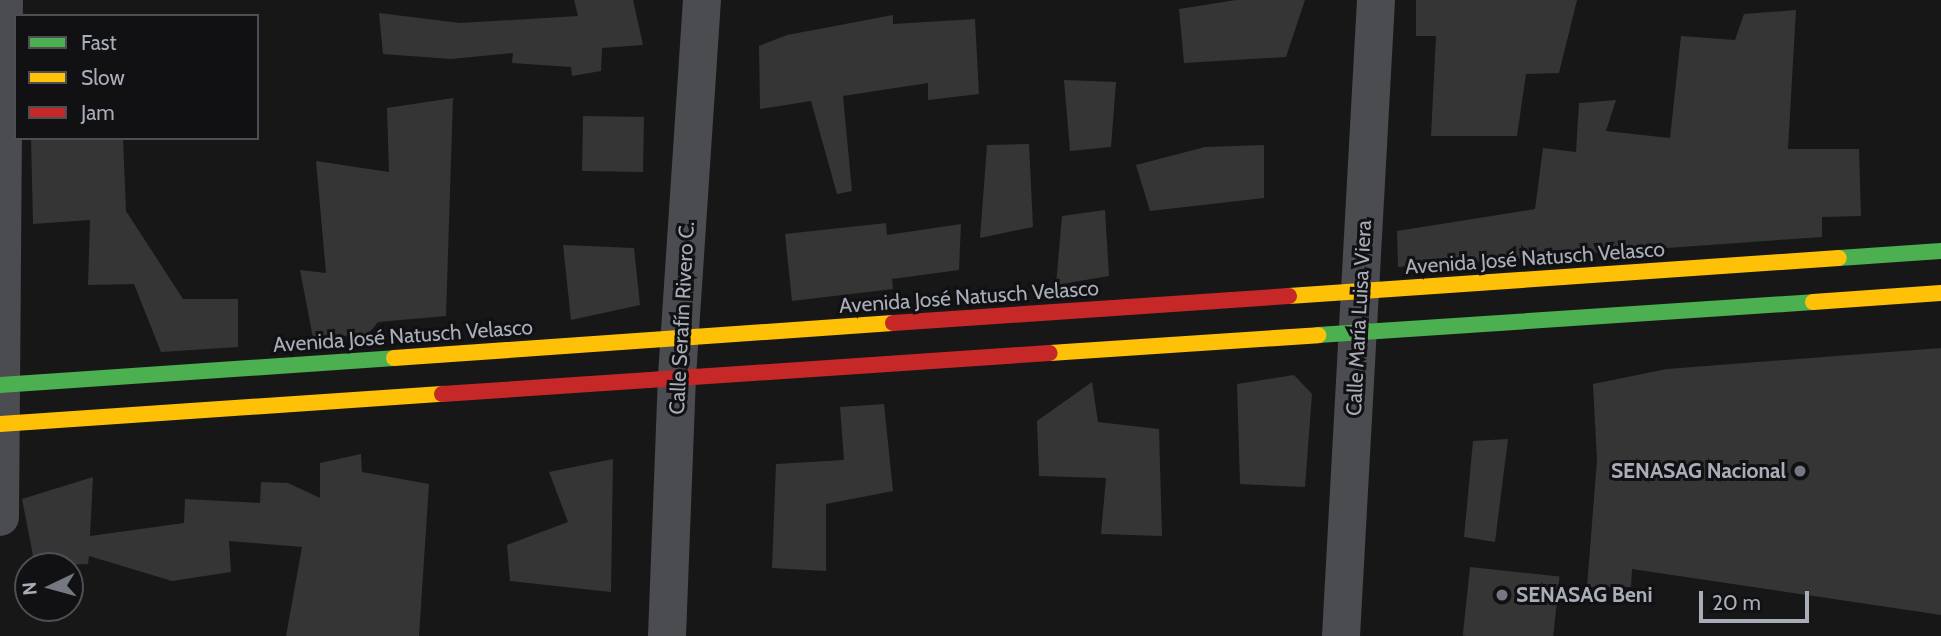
<!DOCTYPE html>
<html>
<head>
<meta charset="utf-8">
<style>
	body { margin:0 }
	#map { position:relative; width:1941px; height:636px; overflow:hidden; background:#171717; font-family:Cabin,sans-serif }
	div>[style] { position:absolute }
	.building>* { inset:0; background:#353536; transform-origin:0 0 }
	.street>* { height:38px; margin:-19px; padding:0 19px; transform-origin:19px; border-radius:19px; background:#4b4c50 }
	.fast>* { height:16px; margin:-8px; padding:0 8px; transform-origin:8px; border-radius:8px; background:#4caf50 }
	.slow>* { height:16px; margin:-8px; padding:0 8px; transform-origin:8px; border-radius:8px; background:#ffc107 }
	.jam>* { height:16px; margin:-8px; padding:0 8px; transform-origin:8px; border-radius:8px; background:#c62828 }
	.dots>* { width:19px; height:19px; translate:-50% -50%; box-sizing:border-box; border:4px solid #111113; border-radius:50% }
	span { translate:-50% -50%; white-space:nowrap; text-align:center; line-height:1.15; -webkit-text-stroke:6px #111113; paint-order:stroke }
	.street-label { font-size:21px; color:#a8adb8 }
	.poi-label { font-size:21px; color:#a8adb8; font-weight:700 }
	.right { translate:-100% -50%; text-align:right }
	.left { translate:0 -50%; text-align:left }
	.legend { position:absolute; left:14px; top:14px; width:245px; height:126px; box-sizing:border-box; background:#111113; border:2px solid #4d4f55; margin:0; padding:9px 12px; list-style:none; font-size:21px; color:#a8adb8 }
	.legend li { display:flex; align-items:center; gap:14px; height:35px }
	.legend b { width:35px; border:2px solid #4d4f55 }
	.north { position:absolute; left:14px; top:552px; width:70px; height:70px; box-sizing:border-box; background:#111113; border:2px solid #4d4f55; border-radius:50%; rotate:265deg; font-size:19px; font-weight:700; line-height:28px; text-align:center; color:#a8adb8 }
	.north::after { content:''; display:block; margin:auto; width:24px; height:32px; background:#757880; clip-path:polygon(50% 0,100% 100%,50% 72%,0 100%) }
	.scale { position:absolute; left:1699px; top:591px; width:110px; height:32px; box-sizing:border-box; border:4px solid #a8adb8; border-top:0; padding-left:9px; font-size:21px; line-height:24px; white-space:nowrap; color:#a8adb8; -webkit-text-stroke:5px #111113; paint-order:stroke }
</style>
</head>
<body>
<div id="map">
	<div class="building">
		<div style="clip-path:polygon(574px 0,633px 0,643px 45px,602px 48px,601px 71px,572px 76px,571px 67px,512px 63px,513px 53px,451px 59px,383px 54px,379px 13px,460px 23px,578px 16px)"></div>
		<div style="clip-path:polygon(1236px 0,1305px 0,1286px 57px,1184px 63px,1179px 9px)"></div>
		<div style="clip-path:polygon(1416px 0,1577px 0,1559px 73px,1526px 74px,1517px 136px,1431px 136px,1436px 36px,1416px 36px)"></div>
		<div style="clip-path:polygon(1796px 10px,1788px 149px,1859px 149px,1861px 216px,1822px 217px,1822px 237px,1398px 267px,1397px 231px,1535px 209px,1543px 148px,1576px 152px,1579px 103px,1616px 100px,1606px 131px,1670px 138px,1681px 36px,1735px 40px,1744px 14px)"></div>
		<div style="clip-path:polygon(893px 15px,893px 24px,975px 19px,979px 94px,928px 100px,928px 83px,843px 96px,852px 191px,837px 194px,811px 101px,760px 109px,759px 46px,787px 35px)"></div>
		<div style="clip-path:polygon(1064px 80px,1116px 82px,1111px 147px,1070px 151px)"></div>
		<div style="clip-path:polygon(453px 98px,446px 316px,378px 322px,368px 334px,313px 338px,300px 270px,326px 273px,316px 161px,389px 172px,387px 108px)"></div>
		<div style="left:583px;top:116px;width:61px;height:55px;rotate:1deg"></div>
		<div style="clip-path:polygon(31px 138px,123px 138px,126px 211px,183px 299px,238px 299px,238px 347px,161px 352px,134px 284px,88px 285px,90px 220px,33px 224px)"></div>
		<div style="clip-path:polygon(1029px 144px,1033px 227px,980px 238px,987px 145px)"></div>
		<div style="clip-path:polygon(1264px 145px,1264px 198px,1150px 211px,1136px 165px,1205px 147px)"></div>
		<div style="clip-path:polygon(1105px 210px,1109px 276px,1056px 285px,1062px 216px)"></div>
		<div style="clip-path:polygon(886px 223px,887px 235px,961px 224px,959px 270px,892px 279px,893px 289px,792px 301px,785px 234px)"></div>
		<div style="clip-path:polygon(563px 245px,634px 248px,640px 305px,571px 320px)"></div>
		<div style="clip-path:polygon(1941px 348px,1941px 615px,1632px 569px,1631px 587px,1587px 587px,1597px 460px,1593px 384px,1667px 369px)"></div>
		<div style="clip-path:polygon(1294px 375px,1312px 394px,1305px 487px,1240px 484px,1237px 384px)"></div>
		<div style="clip-path:polygon(1092px 382px,1098px 422px,1159px 429px,1162px 536px,1101px 534px,1106px 478px,1039px 476px,1037px 421px)"></div>
		<div style="clip-path:polygon(884px 404px,893px 491px,826px 504px,826px 571px,772px 568px,776px 464px,844px 460px,840px 407px)"></div>
		<div style="clip-path:polygon(1508px 439px,1495px 542px,1464px 537px,1473px 441px)"></div>
		<div style="clip-path:polygon(361px 454px,362px 472px,429px 484px,419px 636px,286px 636px,302px 547px,229px 541px,231px 572px,172px 581px,89px 556px,88px 564px,35px 566px,22px 499px,93px 477px,90px 536px,184px 523px,185px 499px,260px 503px,261px 482px,288px 483px,320px 498px,320px 463px)"></div>
		<div style="clip-path:polygon(613px 459px,611px 592px,510px 581px,507px 545px,568px 522px,549px 472px)"></div>
		<div style="left:1470px;top:567px;width:90px;height:69px;rotate:6deg"></div>
	</div>
	<div class="street">
		<div style="left:0;top:517px;width:517px;rotate:-89.56deg"></div>
		<div style="left:667px;top:636px;width:260px;rotate:-87.8deg"></div>
		<div style="left:677px;top:376px;width:377px;rotate:-86.2deg"></div>
		<div style="left:1341px;top:636px;width:637px;rotate:-86.85deg"></div>
	</div>
	<div class="fast">
		<div style="left:1839px;top:258px;width:102px;rotate:-3.9deg"></div>
		<div style="left:1318px;top:335px;width:496px;rotate:-3.8deg"></div>
		<div style="left:0;top:385px;width:395px;rotate:-3.9deg"></div>
	</div>
	<div class="slow">
		<div style="left:1289px;top:296px;width:551px;rotate:-3.95deg"></div>
		<div style="left:1813px;top:302px;width:128px;rotate:-4deg"></div>
		<div style="left:1050px;top:353px;width:269px;rotate:-3.8deg"></div>
		<div style="left:394px;top:358px;width:500px;rotate:-4.01deg"></div>
		<div style="left:0;top:424px;width:443px;rotate:-3.9deg"></div>
	</div>
	<div class="jam">
		<div style="left:893px;top:323px;width:397px;rotate:-3.9deg"></div>
		<div style="left:442px;top:394px;width:609px;rotate:-3.86deg"></div>
	</div>
	<div class="dots">
		<div style="left:1800px;top:471px;background:#757880"></div>
		<div style="left:1502px;top:595px;background:#757880"></div>
	</div>
	<div class="street-label">
		<span style="left:1535px;top:258px;rotate:-4deg">Avenida José Natusch Velasco</span>
		<span style="left:969px;top:297px;rotate:-4deg">Avenida José Natusch Velasco</span>
		<span style="left:682px;top:318px;rotate:-87deg">Calle Serafín Rivero C.</span>
		<span style="left:1359px;top:318px;rotate:-87deg">Calle María Luisa Viera</span>
		<span style="left:403px;top:336px;rotate:-4deg">Avenida José Natusch Velasco</span>
	</div>
	<div class="poi-label">
		<span class="right" style="left:1786px;top:471px">SENASAG Nacional</span>
		<span class="left" style="left:1516px;top:595px">SENASAG Beni</span>
	</div>
	<ul class="legend">
	<li><b style="height:9px;background:#4caf50"></b>Fast</li>
	<li><b style="height:9px;background:#ffc107"></b>Slow</li>
	<li><b style="height:9px;background:#c62828"></b>Jam</li>
	</ul>
	<div class="north">N</div>
	<div class="scale">20 m</div>
</div>
</body>
</html>
